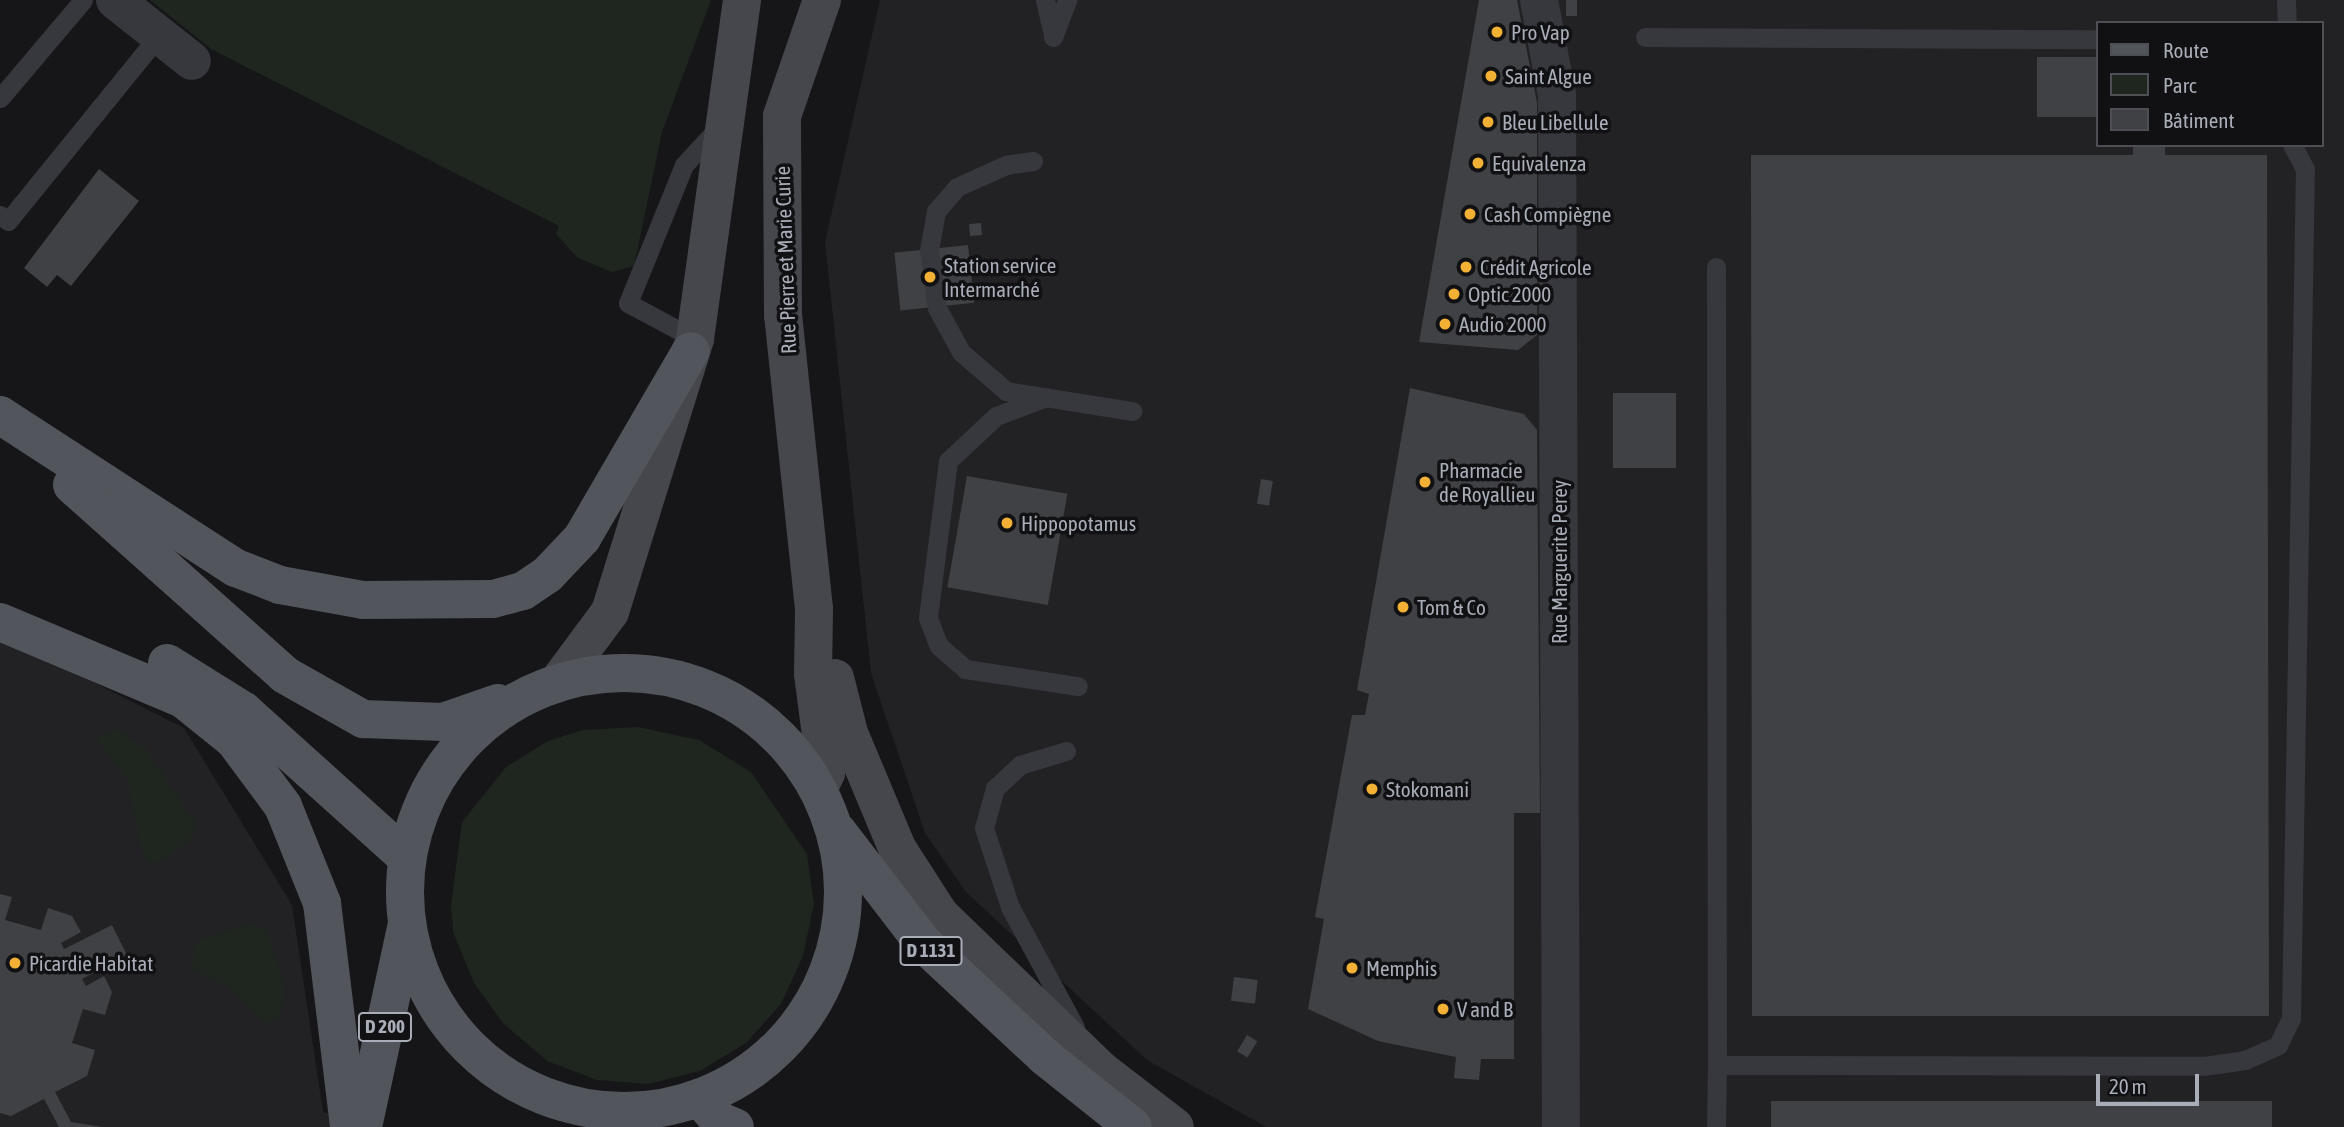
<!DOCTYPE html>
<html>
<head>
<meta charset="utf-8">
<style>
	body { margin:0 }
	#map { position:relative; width:2344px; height:1127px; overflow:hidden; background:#161618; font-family:"Asap Condensed",sans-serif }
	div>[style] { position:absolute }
	.built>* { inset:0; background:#222225 }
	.green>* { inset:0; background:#1e261f }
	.building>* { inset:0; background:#404145; transform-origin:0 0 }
	.service>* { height:19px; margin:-9.5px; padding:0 9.5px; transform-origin:9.5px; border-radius:9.5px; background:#37383d }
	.minor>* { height:38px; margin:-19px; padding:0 19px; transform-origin:19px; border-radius:19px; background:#37383d }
	.secondary>* { height:38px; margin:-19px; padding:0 19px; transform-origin:19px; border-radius:19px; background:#45474d }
	.primary>* { height:38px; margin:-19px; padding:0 19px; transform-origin:19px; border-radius:19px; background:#53555c }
	.primary>.ring { margin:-19px; padding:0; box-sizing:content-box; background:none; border:38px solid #53555c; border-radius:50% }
	.dots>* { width:19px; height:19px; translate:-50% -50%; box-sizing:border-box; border:4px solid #111113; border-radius:50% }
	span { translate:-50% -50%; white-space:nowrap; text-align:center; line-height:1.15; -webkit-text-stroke:7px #111113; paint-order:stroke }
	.shield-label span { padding:2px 5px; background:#111113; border:2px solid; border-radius:5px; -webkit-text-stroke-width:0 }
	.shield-label { font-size:19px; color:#a8adb8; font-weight:700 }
	.poi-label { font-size:21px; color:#a8adb8 }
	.left { translate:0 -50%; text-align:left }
	.street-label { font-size:21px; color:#a8adb8 }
	.legend { position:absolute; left:2096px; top:21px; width:228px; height:126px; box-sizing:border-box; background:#111113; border:2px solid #4d4f55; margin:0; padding:9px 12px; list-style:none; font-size:21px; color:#a8adb8 }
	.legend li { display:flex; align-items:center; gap:14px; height:35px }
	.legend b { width:35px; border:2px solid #4d4f55 }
	.scale { position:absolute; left:2096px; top:1074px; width:103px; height:32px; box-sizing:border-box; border:4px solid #a8adb8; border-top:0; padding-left:9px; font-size:21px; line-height:24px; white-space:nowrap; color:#a8adb8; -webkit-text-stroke:5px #111113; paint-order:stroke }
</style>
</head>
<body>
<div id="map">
	<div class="built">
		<div style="clip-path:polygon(evenodd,880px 0,2344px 0,2344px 1127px,1266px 1127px,1147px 1060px,966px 892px,925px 833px,871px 673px,825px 242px,880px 0,2097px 23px,2321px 23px,2321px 145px,2097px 145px,2097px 23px)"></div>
		<div style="clip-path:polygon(0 635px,184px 728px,292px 905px,323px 1112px,379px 1127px,0 1127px)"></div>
	</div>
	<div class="green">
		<div style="clip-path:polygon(150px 0,711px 0,662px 132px,634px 266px,612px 272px,578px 258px,556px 234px,559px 226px,211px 49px)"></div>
		<div style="clip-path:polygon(638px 727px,699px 740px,751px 772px,807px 854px,814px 904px,803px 956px,781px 1004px,746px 1043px,700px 1071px,649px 1084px,597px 1080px,547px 1061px,503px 1023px,474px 983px,453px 932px,451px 905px,462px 822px,506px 767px,548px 741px,583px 730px)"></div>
		<div style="clip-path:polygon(115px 729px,146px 749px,196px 824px,190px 840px,164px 860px,150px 864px,142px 851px,128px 781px,96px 738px)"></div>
		<div style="clip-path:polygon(250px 924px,263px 928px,271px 942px,285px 991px,281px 1014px,265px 1025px,228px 987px,192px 969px,195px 946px,203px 939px)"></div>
	</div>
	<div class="building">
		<div style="clip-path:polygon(1479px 0,1517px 0,1537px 103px,1537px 335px,1518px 350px,1419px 342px)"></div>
		<div style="left:1566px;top:0;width:11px;height:16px"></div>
		<div style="left:2037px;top:57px;width:60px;height:60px"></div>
		<div style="clip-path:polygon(2133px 145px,2165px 145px,2165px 155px,2267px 155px,2269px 1016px,1752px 1016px,1751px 155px,2133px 155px)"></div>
		<div style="clip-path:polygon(99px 169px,139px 201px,71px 286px,57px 275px,47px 287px,24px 268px)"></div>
		<div style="left:981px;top:223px;width:12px;height:12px;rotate:85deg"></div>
		<div style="left:968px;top:245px;width:58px;height:74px;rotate:84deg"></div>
		<div style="clip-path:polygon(1410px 388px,1524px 414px,1537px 430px,1540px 813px,1514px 813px,1514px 1059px,1481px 1059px,1479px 1080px,1454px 1078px,1456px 1057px,1378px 1041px,1308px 1009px,1324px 919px,1315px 917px,1352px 715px,1365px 715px,1369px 694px,1357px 690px)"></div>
		<div style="left:1613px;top:393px;width:63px;height:75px"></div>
		<div style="left:967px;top:476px;width:102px;height:113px;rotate:10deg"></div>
		<div style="left:1261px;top:479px;width:12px;height:25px;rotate:9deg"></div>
		<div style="clip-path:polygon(0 894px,12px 897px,5px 920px,41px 930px,48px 908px,72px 916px,81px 932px,61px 943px,64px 949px,112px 925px,127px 955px,82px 979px,86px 986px,104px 976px,112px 992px,105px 1015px,83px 1009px,72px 1043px,95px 1050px,87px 1076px,55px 1092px,71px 1122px,102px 1127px,59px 1127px,44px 1099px,11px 1116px,0 1113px)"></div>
		<div style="left:1234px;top:977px;width:24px;height:24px;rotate:7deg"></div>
		<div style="left:1247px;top:1035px;width:12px;height:19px;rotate:31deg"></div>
		<div style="left:2272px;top:1101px;width:26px;height:501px;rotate:90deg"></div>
	</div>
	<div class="service">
		<div style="left:1045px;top:0;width:37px;rotate:77deg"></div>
		<div style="left:2286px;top:0;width:23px;rotate:88deg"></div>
		<div style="left:1053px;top:37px;width:40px;rotate:-69deg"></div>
		<div style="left:1645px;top:37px;width:452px;rotate:0.3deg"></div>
		<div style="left:0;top:98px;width:128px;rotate:-49.7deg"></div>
		<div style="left:1033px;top:161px;width:27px;rotate:172deg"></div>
		<div style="left:1006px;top:165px;width:54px;rotate:155.8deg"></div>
		<div style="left:957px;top:187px;width:32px;rotate:131deg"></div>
		<div style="left:936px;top:211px;width:39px;rotate:100deg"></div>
		<div style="left:929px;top:249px;width:60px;rotate:82.3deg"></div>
		<div style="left:937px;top:308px;width:50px;rotate:61.4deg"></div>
		<div style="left:961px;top:352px;width:60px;rotate:40.9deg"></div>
		<div style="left:1006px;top:391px;width:128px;rotate:9deg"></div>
		<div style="left:0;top:215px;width:10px;rotate:37deg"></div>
		<div style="left:8px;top:221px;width:240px;rotate:-50.9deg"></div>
		<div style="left:1716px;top:267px;width:798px;rotate:89.93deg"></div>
		<div style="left:1717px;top:1065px;width:487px;rotate:0.1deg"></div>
		<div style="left:2204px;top:1066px;width:41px;rotate:-8.3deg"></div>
		<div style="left:2245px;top:1060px;width:36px;rotate:-24deg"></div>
		<div style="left:2278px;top:1045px;width:30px;rotate:-64deg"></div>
		<div style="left:2291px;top:1018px;width:849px;rotate:-89.06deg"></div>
		<div style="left:2305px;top:169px;width:27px;rotate:-118deg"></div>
		<div style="left:695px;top:339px;width:76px;rotate:-151.8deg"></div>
		<div style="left:628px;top:303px;width:149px;rotate:-67.9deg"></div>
		<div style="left:684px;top:165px;width:53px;rotate:-47.3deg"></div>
		<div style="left:1046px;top:397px;width:53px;rotate:159.2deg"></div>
		<div style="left:996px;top:416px;width:66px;rotate:136.8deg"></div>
		<div style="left:948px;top:461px;width:158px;rotate:97.3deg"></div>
		<div style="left:928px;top:618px;width:30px;rotate:69deg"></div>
		<div style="left:939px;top:646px;width:35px;rotate:41deg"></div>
		<div style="left:965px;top:669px;width:114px;rotate:8.6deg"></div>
		<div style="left:1066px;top:751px;width:48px;rotate:163.1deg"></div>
		<div style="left:1020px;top:765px;width:34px;rotate:137deg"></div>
		<div style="left:995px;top:788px;width:41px;rotate:105.4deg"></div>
		<div style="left:984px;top:828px;width:83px;rotate:71.8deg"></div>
		<div style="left:1010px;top:907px;width:136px;rotate:61.6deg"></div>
		<div style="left:1716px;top:1127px;width:62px;rotate:-89.1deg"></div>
	</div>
	<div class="minor">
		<div style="left:115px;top:0;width:98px;rotate:38.4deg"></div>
		<div style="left:1539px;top:0;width:97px;rotate:79.3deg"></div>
		<div style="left:1557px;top:95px;width:1032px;rotate:89.78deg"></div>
	</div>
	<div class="secondary">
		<div style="left:835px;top:678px;width:57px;rotate:75.7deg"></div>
		<div style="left:849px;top:733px;width:125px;rotate:67.3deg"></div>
		<div style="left:897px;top:848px;width:80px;rotate:57.3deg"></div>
		<div style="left:940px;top:915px;width:223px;rotate:43.9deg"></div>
		<div style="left:1101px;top:1070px;width:93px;rotate:37.6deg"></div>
		<div style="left:558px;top:682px;width:87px;rotate:-53.4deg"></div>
		<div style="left:610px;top:612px;width:286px;rotate:-72.7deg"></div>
		<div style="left:695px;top:339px;width:342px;rotate:-82.1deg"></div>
		<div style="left:819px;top:788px;width:17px;rotate:-65deg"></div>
		<div style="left:826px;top:773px;width:100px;rotate:-97.5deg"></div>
		<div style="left:813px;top:674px;width:65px;rotate:-89.1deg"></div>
		<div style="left:814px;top:609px;width:295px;rotate:-96deg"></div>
		<div style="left:783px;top:316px;width:200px;rotate:-90.3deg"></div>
		<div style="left:782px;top:116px;width:123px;rotate:-71deg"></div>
	</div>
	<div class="primary">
		<div style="left:0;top:415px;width:281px;rotate:33deg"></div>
		<div style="left:236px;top:568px;width:47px;rotate:21.1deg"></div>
		<div style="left:280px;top:585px;width:84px;rotate:10.2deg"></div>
		<div style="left:363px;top:600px;width:130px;rotate:-0.4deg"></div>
		<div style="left:493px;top:599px;width:31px;rotate:-15deg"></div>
		<div style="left:523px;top:591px;width:29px;rotate:-34deg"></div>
		<div style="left:547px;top:575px;width:51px;rotate:-46.6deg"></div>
		<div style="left:582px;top:538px;width:216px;rotate:-59.8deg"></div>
		<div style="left:72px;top:485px;width:285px;rotate:41.7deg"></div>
		<div style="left:285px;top:675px;width:90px;rotate:29.4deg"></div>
		<div style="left:363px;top:719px;width:80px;rotate:2.1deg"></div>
		<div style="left:443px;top:722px;width:58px;rotate:-19.1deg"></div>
		<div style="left:0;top:622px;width:199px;rotate:22.8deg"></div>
		<div style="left:183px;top:699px;width:65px;rotate:38.8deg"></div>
		<div style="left:234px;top:740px;width:82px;rotate:53.4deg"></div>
		<div style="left:283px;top:806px;width:105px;rotate:68.1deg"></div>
		<div style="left:322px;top:903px;width:226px;rotate:83.1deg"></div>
		<div style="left:167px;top:663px;width:91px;rotate:31.9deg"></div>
		<div style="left:244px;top:711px;width:218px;rotate:42deg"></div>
		<div class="ring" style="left:405px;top:673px;width:400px;height:400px"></div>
		<div style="left:838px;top:832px;width:141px;rotate:52.5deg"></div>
		<div style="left:924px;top:944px;width:166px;rotate:43deg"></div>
		<div style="left:1045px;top:1057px;width:112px;rotate:38.5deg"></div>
		<div style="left:702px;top:1101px;width:27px;rotate:48deg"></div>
		<div style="left:720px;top:1121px;width:16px;rotate:22deg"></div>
		<div style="left:363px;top:1127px;width:204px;rotate:-77.8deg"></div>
	</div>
	<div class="dots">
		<div style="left:1497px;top:32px;background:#f2b134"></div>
		<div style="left:1491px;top:76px;background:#f2b134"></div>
		<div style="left:1488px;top:122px;background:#f2b134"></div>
		<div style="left:1478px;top:163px;background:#f2b134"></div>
		<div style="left:1470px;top:214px;background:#f2b134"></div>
		<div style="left:1466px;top:267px;background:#f2b134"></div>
		<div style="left:930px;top:277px;background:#f2b134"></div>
		<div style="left:1454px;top:294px;background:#f2b134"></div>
		<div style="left:1445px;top:324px;background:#f2b134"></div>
		<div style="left:1425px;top:482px;background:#f2b134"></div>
		<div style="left:1007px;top:523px;background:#f2b134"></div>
		<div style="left:1403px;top:607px;background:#f2b134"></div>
		<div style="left:1372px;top:789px;background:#f2b134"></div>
		<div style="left:15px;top:963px;background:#f2b134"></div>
		<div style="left:1352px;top:968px;background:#f2b134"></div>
		<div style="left:1443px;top:1009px;background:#f2b134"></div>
	</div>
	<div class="shield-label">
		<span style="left:931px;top:951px">D 1131</span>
		<span style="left:385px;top:1027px">D 200</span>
	</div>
	<div class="poi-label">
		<span class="left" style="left:1511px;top:32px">Pro Vap</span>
		<span class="left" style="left:1505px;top:76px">Saint Algue</span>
		<span class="left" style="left:1502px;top:122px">Bleu Libellule</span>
		<span class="left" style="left:1492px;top:163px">Equivalenza</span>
		<span class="left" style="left:1484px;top:214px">Cash Compiègne</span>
		<span class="left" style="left:944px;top:277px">Station service<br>Intermarché</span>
		<span class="left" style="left:1480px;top:267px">Crédit Agricole</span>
		<span class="left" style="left:1468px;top:294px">Optic 2000</span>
		<span class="left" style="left:1459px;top:324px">Audio 2000</span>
		<span class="left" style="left:1439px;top:482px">Pharmacie<br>de Royallieu</span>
		<span class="left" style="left:1021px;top:523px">Hippopotamus</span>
		<span class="left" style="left:1417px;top:607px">Tom &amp; Co</span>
		<span class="left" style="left:1386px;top:789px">Stokomani</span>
		<span class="left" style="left:29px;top:963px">Picardie Habitat</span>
		<span class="left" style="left:1366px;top:968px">Memphis</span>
		<span class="left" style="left:1457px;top:1009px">V and B</span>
	</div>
	<div class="street-label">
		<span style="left:785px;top:260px;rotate:-92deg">Rue Pierre et Marie Curie</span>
		<span style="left:1559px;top:562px;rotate:-90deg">Rue Marguerite Perey</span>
	</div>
	<ul class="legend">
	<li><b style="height:9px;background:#53555c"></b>Route</li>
	<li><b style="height:19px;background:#1e261f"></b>Parc</li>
	<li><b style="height:19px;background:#404145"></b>Bâtiment</li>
	</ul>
	<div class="scale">20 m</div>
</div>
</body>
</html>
